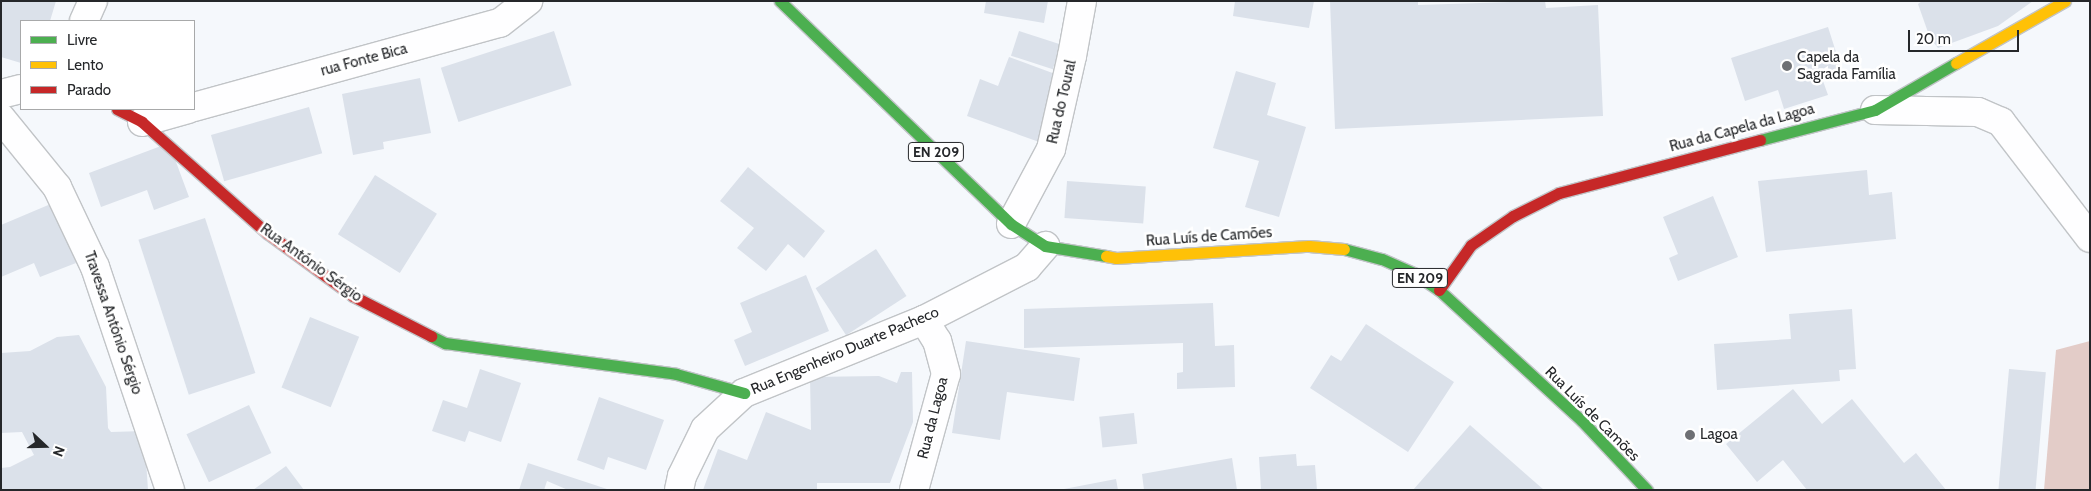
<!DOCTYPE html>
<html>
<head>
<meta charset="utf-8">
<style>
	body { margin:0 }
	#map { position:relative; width:2091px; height:491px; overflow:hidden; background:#f5f8fc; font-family:Cabin,sans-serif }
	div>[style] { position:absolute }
	.forest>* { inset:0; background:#e3ccc8 }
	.building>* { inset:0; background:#dbe1ea; transform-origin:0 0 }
	.roads { filter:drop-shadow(1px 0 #c1c4c7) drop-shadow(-1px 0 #c1c4c7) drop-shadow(0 1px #c1c4c7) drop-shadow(0 -1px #c1c4c7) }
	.street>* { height:28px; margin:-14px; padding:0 14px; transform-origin:14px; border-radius:14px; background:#fefeff }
	.fast>* { height:11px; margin:-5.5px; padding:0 5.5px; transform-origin:5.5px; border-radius:5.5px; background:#4caf50 }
	.slow>* { height:11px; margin:-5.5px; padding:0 5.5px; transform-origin:5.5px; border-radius:5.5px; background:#ffc107 }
	.jam>* { height:11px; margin:-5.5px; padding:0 5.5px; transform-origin:5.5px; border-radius:5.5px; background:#c62828 }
	.dots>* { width:14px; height:14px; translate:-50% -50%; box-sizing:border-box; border:2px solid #fff; border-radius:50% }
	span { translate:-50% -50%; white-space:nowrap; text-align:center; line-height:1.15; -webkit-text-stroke:5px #fff; paint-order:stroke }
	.shield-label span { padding:1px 4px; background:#fff; border:1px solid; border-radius:4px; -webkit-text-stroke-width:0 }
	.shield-label { font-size:14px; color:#25272a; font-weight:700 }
	.poi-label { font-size:15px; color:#25272a }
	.left { translate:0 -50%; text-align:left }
	.street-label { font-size:15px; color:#25272a }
	.frame { position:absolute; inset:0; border:2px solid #25272a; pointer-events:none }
	.legend { position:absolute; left:20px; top:20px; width:175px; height:90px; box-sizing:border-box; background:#fff; border:1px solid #a8a9aa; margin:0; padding:6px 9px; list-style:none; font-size:15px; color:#25272a }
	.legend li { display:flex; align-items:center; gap:10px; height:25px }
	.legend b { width:25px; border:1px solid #a8a9aa }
	.north { position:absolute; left:20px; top:421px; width:50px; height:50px; -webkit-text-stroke:4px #fff; paint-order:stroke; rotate:111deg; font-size:14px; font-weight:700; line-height:20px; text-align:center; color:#25272a }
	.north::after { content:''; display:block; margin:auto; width:18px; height:22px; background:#25272a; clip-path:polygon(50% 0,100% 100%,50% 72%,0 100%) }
	.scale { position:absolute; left:1908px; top:30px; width:111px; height:22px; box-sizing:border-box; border:2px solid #25272a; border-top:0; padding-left:6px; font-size:15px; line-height:18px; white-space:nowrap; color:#25272a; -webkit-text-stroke:4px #fff; paint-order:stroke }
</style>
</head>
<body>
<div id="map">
	<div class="forest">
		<div style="clip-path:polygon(2090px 341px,2090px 490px,2044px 490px,2056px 350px)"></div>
	</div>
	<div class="building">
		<div style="clip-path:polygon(1px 1px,56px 1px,50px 21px,21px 21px,21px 63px,1px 57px)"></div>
		<div style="clip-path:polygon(986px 1px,1048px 1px,1044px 23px,984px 13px)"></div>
		<div style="clip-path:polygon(1235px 1px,1314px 1px,1309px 28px,1233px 16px)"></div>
		<div style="clip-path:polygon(1330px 1px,1418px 1px,1418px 5px,1545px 1px,1546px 8px,1598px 5px,1603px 116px,1335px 129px)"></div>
		<div style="clip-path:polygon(1922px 1px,2033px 1px,1998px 26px,1938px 48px,1930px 38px,1918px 4px)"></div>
		<div style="clip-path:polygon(1828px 27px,1843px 74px,1823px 81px,1828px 95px,1784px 109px,1778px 90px,1745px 101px,1731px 58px)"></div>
		<div style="left:554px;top:31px;width:57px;height:119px;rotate:72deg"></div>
		<div style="left:1019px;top:31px;width:44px;height:26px;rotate:18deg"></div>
		<div style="clip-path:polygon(1009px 57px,1066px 78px,1042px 143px,967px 116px,980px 79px,998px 86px)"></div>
		<div style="clip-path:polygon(1236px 71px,1276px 83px,1267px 115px,1306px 127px,1279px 217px,1245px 207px,1259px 161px,1213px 148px)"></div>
		<div style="clip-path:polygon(420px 78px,431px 133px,383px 142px,384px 149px,353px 155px,342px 94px)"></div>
		<div style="left:309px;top:107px;width:48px;height:102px;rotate:74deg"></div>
		<div style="clip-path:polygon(169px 143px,189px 197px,154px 210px,147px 190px,101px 207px,89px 173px)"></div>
		<div style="clip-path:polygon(748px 167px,825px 231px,804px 258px,788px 244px,766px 271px,737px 248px,754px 228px,720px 201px)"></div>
		<div style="clip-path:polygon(1867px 170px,1869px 195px,1892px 192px,1896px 239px,1766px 252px,1758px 181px)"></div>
		<div style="left:375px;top:175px;width:73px;height:70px;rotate:32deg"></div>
		<div style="left:1067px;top:181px;width:79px;height:37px;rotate:4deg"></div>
		<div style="clip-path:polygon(1713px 196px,1738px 257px,1678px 281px,1669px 258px,1678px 254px,1663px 217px)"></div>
		<div style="clip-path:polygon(53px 203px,76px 263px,40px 277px,34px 263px,1px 277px,1px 225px)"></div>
		<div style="left:205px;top:218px;width:163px;height:70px;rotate:72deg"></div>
		<div style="left:876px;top:249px;width:56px;height:72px;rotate:57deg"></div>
		<div style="clip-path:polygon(806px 275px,829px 331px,745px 366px,734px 340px,752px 332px,740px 303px)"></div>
		<div style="clip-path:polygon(1213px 303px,1215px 346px,1234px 345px,1235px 387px,1177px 389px,1177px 373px,1183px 372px,1183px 343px,1024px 348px,1024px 309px)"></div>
		<div style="clip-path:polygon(1852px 309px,1856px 369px,1839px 370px,1840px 381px,1717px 390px,1714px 344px,1791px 339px,1789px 314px)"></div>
		<div style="left:310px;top:317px;width:53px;height:76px;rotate:22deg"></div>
		<div style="clip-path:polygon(1366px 324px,1454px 382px,1408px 452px,1310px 388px,1331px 355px,1341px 361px)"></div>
		<div style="clip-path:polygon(79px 335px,106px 387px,108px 428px,111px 432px,144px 431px,148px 490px,2px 490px,1px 468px,10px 467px,34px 455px,22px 432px,1px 433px,1px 353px,30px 351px,57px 337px)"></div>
		<div style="clip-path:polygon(966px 341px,1080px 358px,1074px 401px,1007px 392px,1000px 440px,952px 433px)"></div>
		<div style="clip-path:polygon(480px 369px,521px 383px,501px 442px,469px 431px,465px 442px,432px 431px,443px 400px,467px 408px)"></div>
		<div style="left:2009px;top:369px;width:37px;height:121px;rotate:5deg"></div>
		<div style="clip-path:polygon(901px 372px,912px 372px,913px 422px,890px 483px,817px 483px,817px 490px,703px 490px,718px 449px,747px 460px,766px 412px,811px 430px,810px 377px,879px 376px,897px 383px)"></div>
		<div style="clip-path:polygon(1793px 389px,1822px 424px,1852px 399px,1904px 463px,1916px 453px,1946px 490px,1807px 490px,1783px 460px,1757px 482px,1726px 444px)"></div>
		<div style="clip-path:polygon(599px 397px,664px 420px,646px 470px,608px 457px,604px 470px,577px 460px)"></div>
		<div style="left:249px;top:405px;width:53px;height:69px;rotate:65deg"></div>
		<div style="left:1134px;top:413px;width:31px;height:35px;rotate:84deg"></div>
		<div style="clip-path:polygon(1470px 425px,1544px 490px,1413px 490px)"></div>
		<div style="clip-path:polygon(1296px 454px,1297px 466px,1315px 465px,1317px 490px,1261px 490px,1259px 457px)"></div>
		<div style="clip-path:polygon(1232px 458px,1237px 490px,1144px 490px,1142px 474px)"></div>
		<div style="clip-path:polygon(528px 463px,607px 489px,607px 490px,568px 490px,547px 481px,544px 490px,519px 490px)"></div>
		<div style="clip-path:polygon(286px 466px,304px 490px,253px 490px)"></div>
		<div style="clip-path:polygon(1116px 479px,1118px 490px,1064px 490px,1064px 489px)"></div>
	</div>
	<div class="roads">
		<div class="street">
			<div style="left:84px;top:21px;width:22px;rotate:-66deg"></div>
			<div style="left:1px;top:94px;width:21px;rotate:-14deg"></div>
			<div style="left:194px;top:107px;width:317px;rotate:-15.4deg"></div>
			<div style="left:500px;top:23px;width:36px;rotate:-38deg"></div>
			<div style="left:1875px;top:110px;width:103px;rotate:1.1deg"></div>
			<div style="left:1978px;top:112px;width:25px;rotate:23deg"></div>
			<div style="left:2001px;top:122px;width:146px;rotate:52.5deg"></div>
			<div style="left:1px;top:118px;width:89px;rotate:50.9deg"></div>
			<div style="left:57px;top:187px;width:89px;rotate:64.6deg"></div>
			<div style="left:95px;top:267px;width:235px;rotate:71.4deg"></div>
			<div style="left:142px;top:122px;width:48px;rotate:-15.8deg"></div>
			<div style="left:1011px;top:224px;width:85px;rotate:-61.9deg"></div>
			<div style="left:1051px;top:149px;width:95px;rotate:-77.3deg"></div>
			<div style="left:1072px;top:56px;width:56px;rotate:-79.7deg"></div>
			<div style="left:679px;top:490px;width:14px;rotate:-78deg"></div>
			<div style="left:682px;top:476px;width:52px;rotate:-63.9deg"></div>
			<div style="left:705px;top:429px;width:53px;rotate:-42.7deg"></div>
			<div style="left:744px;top:393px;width:194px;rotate:-22.1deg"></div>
			<div style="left:924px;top:320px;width:116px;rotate:-27.2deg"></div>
			<div style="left:1027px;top:267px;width:28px;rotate:-49deg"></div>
			<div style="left:914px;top:490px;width:120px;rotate:-74.6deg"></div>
			<div style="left:946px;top:374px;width:34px;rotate:-105deg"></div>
			<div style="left:937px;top:341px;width:25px;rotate:-122deg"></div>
		</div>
		<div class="fast">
			<div style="left:780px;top:1px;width:321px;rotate:44deg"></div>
			<div style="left:1011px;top:224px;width:40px;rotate:32.9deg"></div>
			<div style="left:1045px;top:246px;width:62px;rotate:9.3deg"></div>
			<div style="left:1760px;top:140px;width:119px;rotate:-14.6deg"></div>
			<div style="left:1875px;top:110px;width:94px;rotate:-30.1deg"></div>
			<div style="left:1344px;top:249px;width:39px;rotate:15deg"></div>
			<div style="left:1382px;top:259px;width:36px;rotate:24deg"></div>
			<div style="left:1415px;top:274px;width:29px;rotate:34deg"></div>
			<div style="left:1439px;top:290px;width:194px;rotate:42.5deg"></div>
			<div style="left:1582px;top:421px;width:95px;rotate:46.7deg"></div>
			<div style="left:431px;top:336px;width:16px;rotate:27deg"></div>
			<div style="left:445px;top:343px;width:233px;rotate:7.6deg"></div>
			<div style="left:676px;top:374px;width:71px;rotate:15.6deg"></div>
		</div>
		<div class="slow">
			<div style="left:1956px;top:63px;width:125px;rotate:-29.6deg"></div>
			<div style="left:1106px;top:256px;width:10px;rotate:11deg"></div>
			<div style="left:1116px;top:258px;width:193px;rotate:-3.6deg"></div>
			<div style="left:1309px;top:246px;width:35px;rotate:5deg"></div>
		</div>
		<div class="jam">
			<div style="left:117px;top:109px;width:28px;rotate:27deg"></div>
			<div style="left:142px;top:122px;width:167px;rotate:41.6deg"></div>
			<div style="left:267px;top:233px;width:107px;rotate:36.2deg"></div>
			<div style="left:353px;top:296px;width:88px;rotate:27.1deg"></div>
			<div style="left:1439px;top:290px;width:55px;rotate:-54.6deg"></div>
			<div style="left:1471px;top:245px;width:51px;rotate:-34.6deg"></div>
			<div style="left:1513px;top:216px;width:51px;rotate:-26.6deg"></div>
			<div style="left:1559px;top:193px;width:208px;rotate:-14.8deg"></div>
		</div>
	</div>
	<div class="dots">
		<div style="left:1787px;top:66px;background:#6e7074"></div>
		<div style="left:1690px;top:435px;background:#6e7074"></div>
	</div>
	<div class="shield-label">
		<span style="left:936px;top:152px">EN 209</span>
		<span style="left:1420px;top:278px">EN 209</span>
	</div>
	<div class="poi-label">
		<span class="left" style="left:1797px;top:66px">Capela da<br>Sagrada Família</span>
		<span class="left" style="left:1700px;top:435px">Lagoa</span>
	</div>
	<div class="street-label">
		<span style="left:364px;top:60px;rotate:-15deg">rua Fonte Bica</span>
		<span style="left:1062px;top:102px;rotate:-77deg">Rua do Toural</span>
		<span style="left:1742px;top:128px;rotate:-15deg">Rua da Capela da Lagoa</span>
		<span style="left:1209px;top:237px;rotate:-4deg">Rua Luís de Camões</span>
		<span style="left:311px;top:263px;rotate:36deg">Rua António Sérgio</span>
		<span style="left:113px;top:323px;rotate:71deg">Travessa António Sérgio</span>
		<span style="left:845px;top:351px;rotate:-23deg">Rua Engenheiro Duarte Pacheco</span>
		<span style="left:1592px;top:414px;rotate:45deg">Rua Luís de Camões</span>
		<span style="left:933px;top:418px;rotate:-76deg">Rua da Lagoa</span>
	</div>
	<div class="frame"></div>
	<ul class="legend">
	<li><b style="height:6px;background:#4caf50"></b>Livre</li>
	<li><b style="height:6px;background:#ffc107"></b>Lento</li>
	<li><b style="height:6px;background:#c62828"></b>Parado</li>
	</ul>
	<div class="north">N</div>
	<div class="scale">20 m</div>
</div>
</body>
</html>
